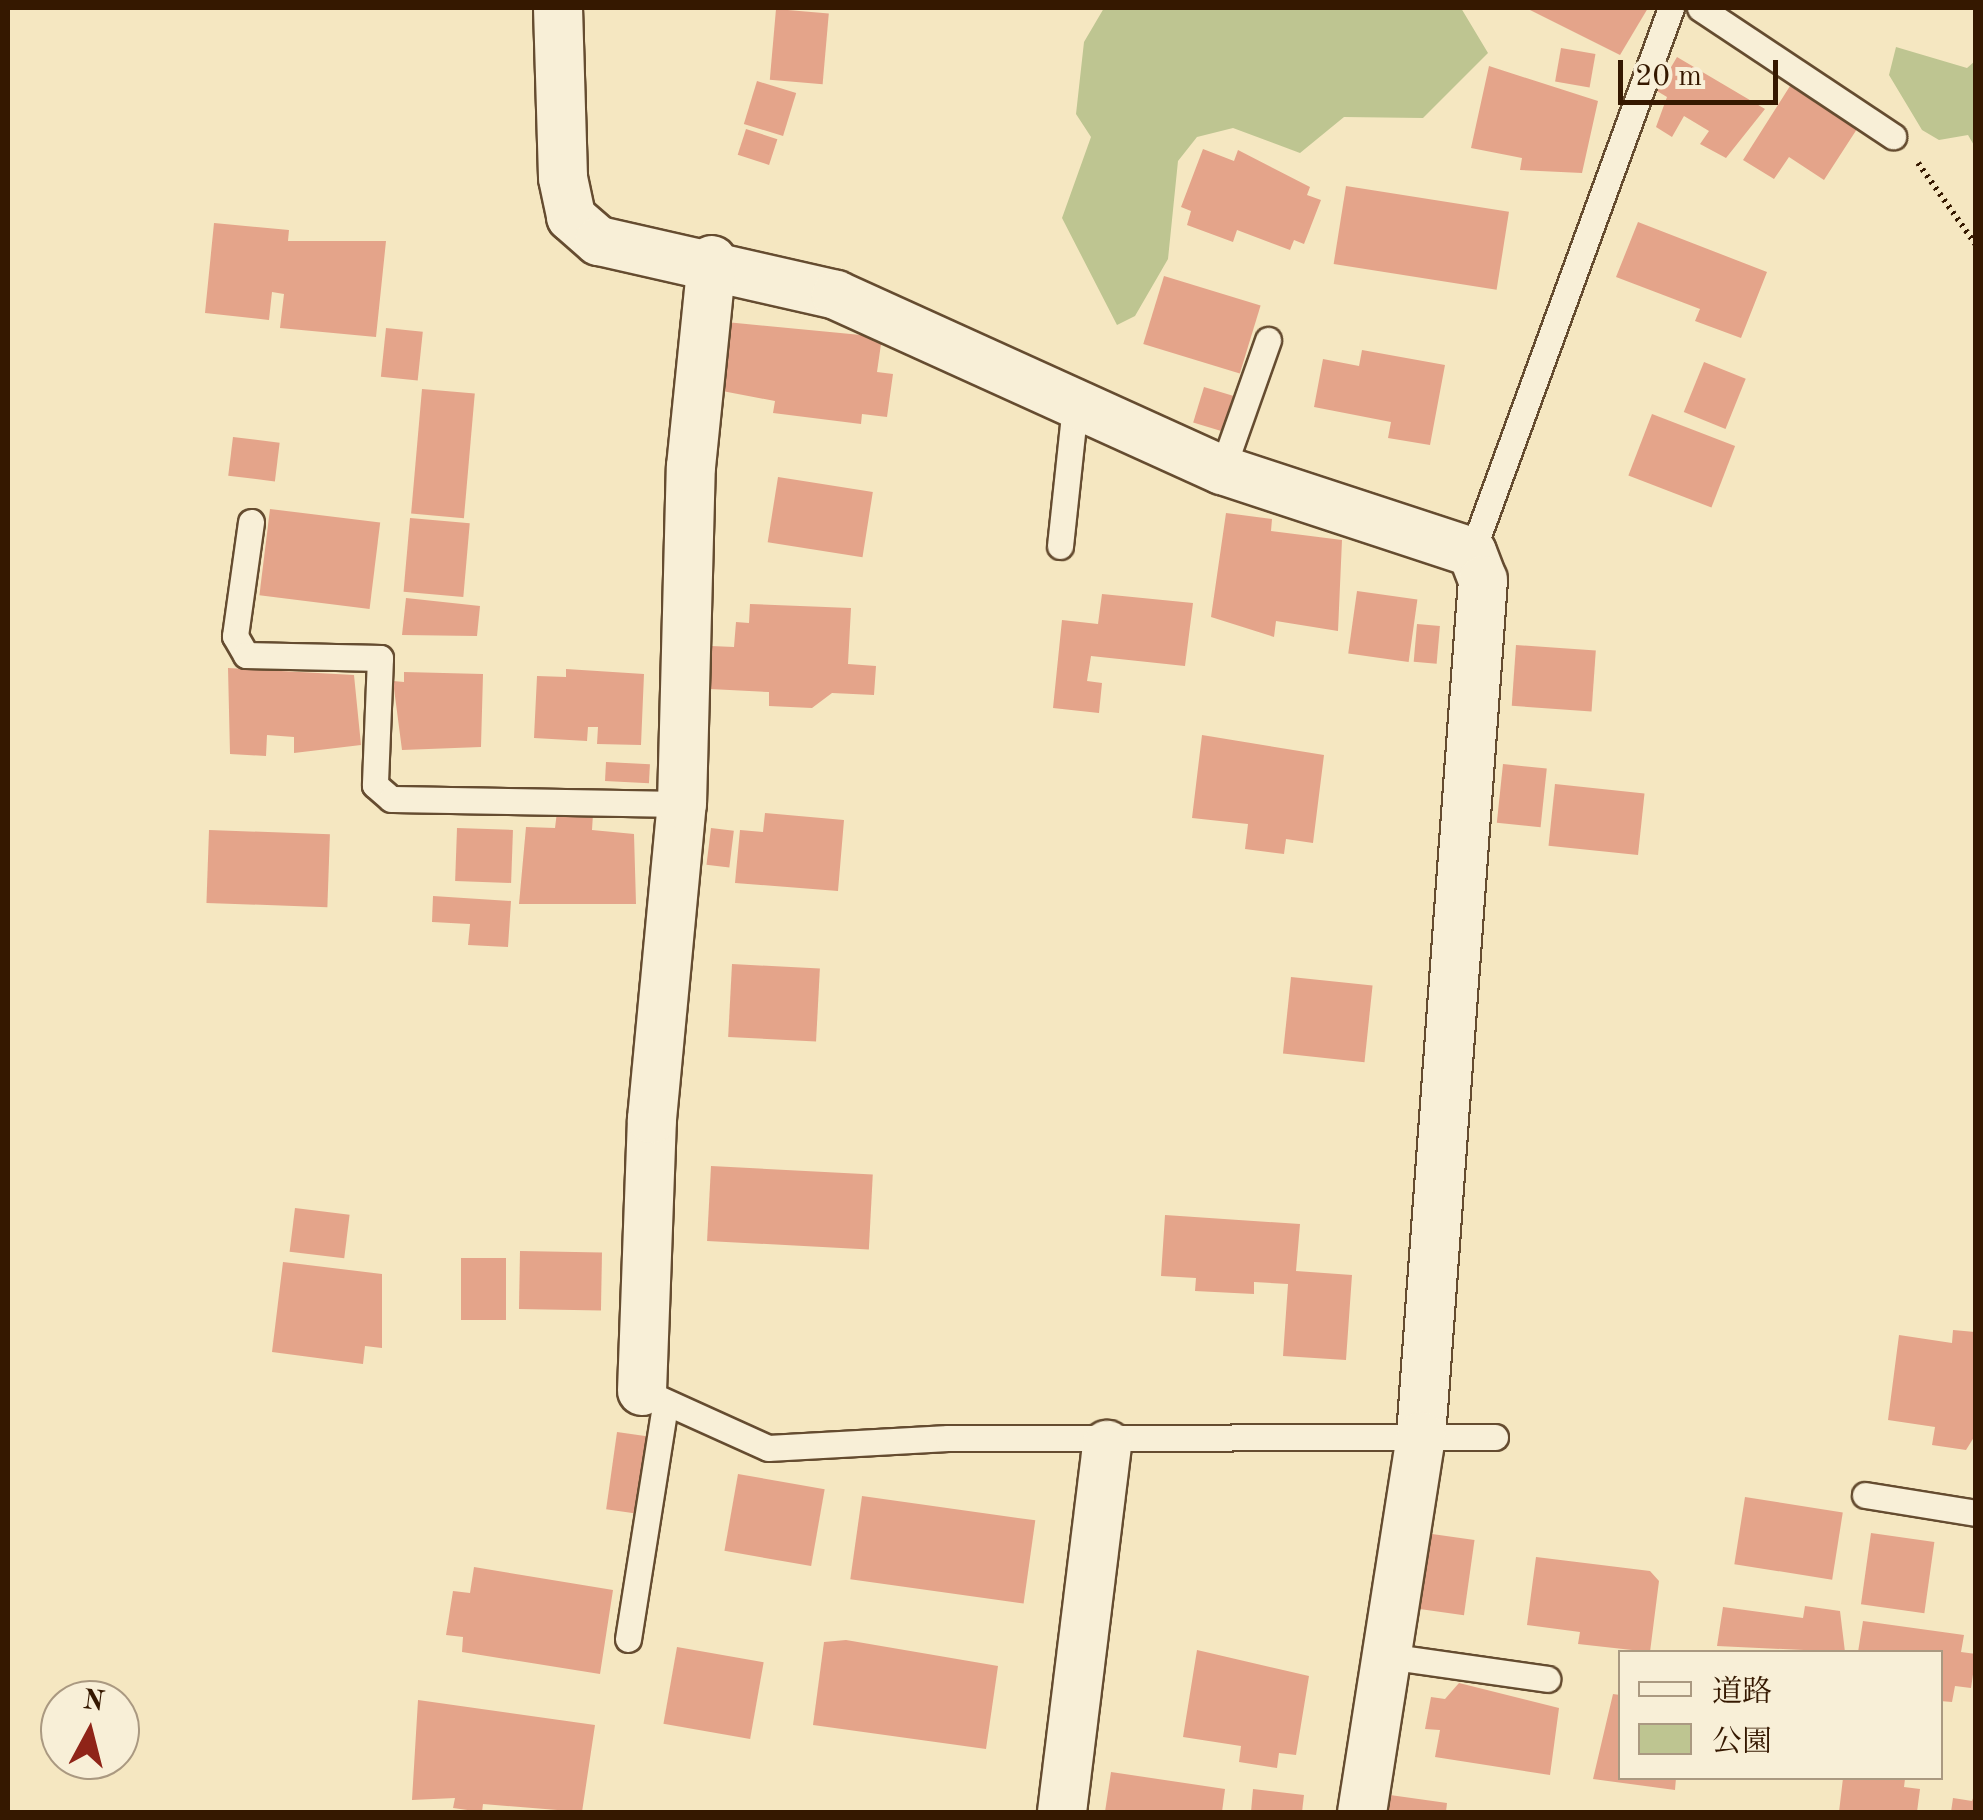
<!DOCTYPE html>
<html>
<head>
<meta charset="utf-8">
<style>
	body { margin:0 }
	#map { position:relative; width:1983px; height:1820px; overflow:hidden; background:#f5e7c1; font-family:"Old Standard TT","Noto Serif JP",serif }
	div>[style] { position:absolute }
	.green>* { inset:0; background:#bec591 }
	.building>* { inset:0; background:#e4a48a; transform-origin:0 0 }
	.path>* { height:6px; margin-top:-3px; transform-origin:0; background:repeating-linear-gradient(90deg,#351800 0 2.5px,transparent 0 7.5px) }
	.roads { filter:drop-shadow(2px 0 #654c30) drop-shadow(-2px 0 #654c30) drop-shadow(0 2px #654c30) drop-shadow(0 -2px #654c30) }
	.service>* { height:25px; margin:-12.5px; padding:0 12.5px; transform-origin:12.5px; border-radius:12.5px; background:#f8efd7 }
	.minor>* { height:48px; margin:-24px; padding:0 24px; transform-origin:24px; border-radius:24px; background:#f8efd7 }
	span { translate:-50% -50%; white-space:nowrap; text-align:center; line-height:1.15; -webkit-text-stroke:8px #f8efd7; paint-order:stroke }
	.frame { position:absolute; inset:0; border:10px solid #351800; pointer-events:none }
	.legend { position:absolute; left:1618px; top:1650px; width:325px; height:130px; box-sizing:border-box; background:#f8efd7; border:2px solid #aa9981; margin:0; padding:12px 18px; list-style:none; font-size:30px; color:#351800 }
	.legend li { display:flex; align-items:center; gap:20px; height:50px }
	.legend b { width:50px; border:2px solid #aa9981 }
	.north { position:absolute; left:40px; top:1680px; width:100px; height:100px; box-sizing:border-box; background:#f8efd7; border:2px solid #aa9981; border-radius:50%; rotate:7deg; font-size:28px; font-weight:700; line-height:40px; text-align:center; color:#351800 }
	.north::after { content:''; display:block; margin:auto; width:35px; height:45px; background:#8f2418; clip-path:polygon(50% 0,100% 100%,50% 72%,0 100%) }
	.scale { position:absolute; left:1618px; top:60px; width:160px; height:45px; box-sizing:border-box; border:5px solid #351800; border-top:0; padding-left:12px; font-size:30px; line-height:35px; white-space:nowrap; color:#351800; -webkit-text-stroke:8px #f8efd7; paint-order:stroke }
</style>
</head>
<body>
<div id="map">
	<div class="green">
		<div style="clip-path:polygon(1104px 8px,1461px 8px,1488px 53px,1423px 118px,1344px 117px,1300px 153px,1233px 128px,1197px 137px,1178px 161px,1168px 259px,1135px 316px,1117px 325px,1062px 218px,1091px 137px,1076px 114px,1084px 42px)"></div>
		<div style="clip-path:polygon(1896px 47px,1967px 68px,1975px 61px,1975px 147px,1968px 135px,1939px 140px,1922px 130px,1889px 75px)"></div>
	</div>
	<div class="building">
		<div style="clip-path:polygon(1526px 8px,1648px 8px,1620px 55px)"></div>
		<div style="left:776px;top:9px;width:53px;height:71px;rotate:5deg"></div>
		<div style="left:1561px;top:48px;width:35px;height:34px;rotate:10deg"></div>
		<div style="clip-path:polygon(1677px 57px,1765px 109px,1726px 158px,1700px 144px,1709px 131px,1684px 116px,1672px 137px,1656px 127px,1667px 97px,1657px 91px)"></div>
		<div style="clip-path:polygon(1489px 66px,1598px 101px,1582px 173px,1520px 170px,1522px 158px,1471px 148px)"></div>
		<div style="left:757px;top:81px;width:41px;height:45px;rotate:17deg"></div>
		<div style="clip-path:polygon(1790px 86px,1857px 129px,1824px 180px,1789px 157px,1774px 179px,1743px 160px)"></div>
		<div style="left:746px;top:129px;width:33px;height:27px;rotate:18deg"></div>
		<div style="clip-path:polygon(1203px 149px,1234px 161px,1238px 150px,1310px 187px,1307px 195px,1321px 200px,1304px 244px,1294px 240px,1290px 250px,1237px 230px,1233px 242px,1187px 225px,1191px 211px,1181px 207px)"></div>
		<div style="left:1346px;top:186px;width:165px;height:79px;rotate:9deg"></div>
		<div style="clip-path:polygon(1638px 222px,1767px 272px,1741px 338px,1695px 321px,1700px 309px,1616px 277px)"></div>
		<div style="clip-path:polygon(214px 223px,289px 230px,288px 241px,386px 241px,376px 337px,280px 328px,284px 294px,272px 292px,269px 320px,205px 313px)"></div>
		<div style="left:1164px;top:276px;width:101px;height:71px;rotate:17deg"></div>
		<div style="clip-path:polygon(726px 322px,882px 337px,877px 372px,893px 374px,887px 417px,862px 414px,861px 424px,773px 413px,775px 401px,717px 390px)"></div>
		<div style="left:386px;top:328px;width:37px;height:49px;rotate:6deg"></div>
		<div style="clip-path:polygon(1362px 350px,1445px 365px,1430px 445px,1388px 438px,1391px 422px,1314px 407px,1323px 359px,1359px 366px)"></div>
		<div style="left:1704px;top:362px;width:45px;height:54px;rotate:22deg"></div>
		<div style="left:1204px;top:387px;width:31px;height:37px;rotate:17deg"></div>
		<div style="left:422px;top:389px;width:53px;height:125px;rotate:5deg"></div>
		<div style="left:1652px;top:414px;width:89px;height:66px;rotate:21deg"></div>
		<div style="left:233px;top:437px;width:47px;height:39px;rotate:7deg"></div>
		<div style="left:778px;top:477px;width:96px;height:66px;rotate:9deg"></div>
		<div style="left:270px;top:509px;width:111px;height:87px;rotate:7deg"></div>
		<div style="clip-path:polygon(1226px 513px,1272px 519px,1271px 531px,1342px 540px,1338px 631px,1276px 621px,1274px 637px,1211px 617px)"></div>
		<div style="left:410px;top:518px;width:60px;height:74px;rotate:5deg"></div>
		<div style="left:1357px;top:591px;width:61px;height:63px;rotate:8deg"></div>
		<div style="clip-path:polygon(1102px 594px,1193px 603px,1185px 666px,1091px 656px,1087px 681px,1102px 683px,1099px 713px,1053px 708px,1062px 620px,1098px 624px)"></div>
		<div style="clip-path:polygon(406px 598px,480px 606px,477px 636px,402px 635px)"></div>
		<div style="clip-path:polygon(750px 604px,851px 608px,848px 664px,876px 666px,874px 695px,832px 693px,812px 708px,769px 706px,769px 692px,710px 689px,711px 646px,734px 647px,736px 622px,749px 623px)"></div>
		<div style="left:1417px;top:624px;width:23px;height:38px;rotate:5deg"></div>
		<div style="left:1516px;top:645px;width:80px;height:61px;rotate:4deg"></div>
		<div style="clip-path:polygon(228px 668px,354px 675px,361px 745px,294px 753px,294px 737px,267px 735px,266px 756px,230px 754px)"></div>
		<div style="clip-path:polygon(566px 669px,644px 674px,641px 745px,597px 744px,598px 727px,588px 727px,587px 741px,534px 738px,537px 676px,566px 677px)"></div>
		<div style="clip-path:polygon(404px 672px,483px 674px,481px 747px,402px 750px,393px 681px,404px 682px)"></div>
		<div style="clip-path:polygon(1202px 735px,1324px 755px,1313px 843px,1286px 839px,1284px 854px,1245px 849px,1248px 824px,1192px 818px)"></div>
		<div style="left:606px;top:762px;width:44px;height:19px;rotate:3deg"></div>
		<div style="left:1503px;top:764px;width:44px;height:59px;rotate:6deg"></div>
		<div style="left:1555px;top:784px;width:90px;height:62px;rotate:6deg"></div>
		<div style="clip-path:polygon(557px 812px,593px 814px,592px 830px,634px 834px,636px 904px,519px 904px,526px 827px,555px 828px)"></div>
		<div style="clip-path:polygon(765px 813px,844px 820px,838px 891px,735px 883px,740px 830px,763px 832px)"></div>
		<div style="left:457px;top:828px;width:56px;height:53px;rotate:2deg"></div>
		<div style="left:711px;top:828px;width:23px;height:37px;rotate:7deg"></div>
		<div style="left:209px;top:830px;width:121px;height:73px;rotate:2deg"></div>
		<div style="clip-path:polygon(433px 896px,511px 901px,508px 947px,468px 945px,470px 924px,432px 922px)"></div>
		<div style="left:732px;top:964px;width:88px;height:73px;rotate:3deg"></div>
		<div style="left:1291px;top:977px;width:82px;height:77px;rotate:6deg"></div>
		<div style="left:711px;top:1166px;width:162px;height:75px;rotate:3deg"></div>
		<div style="left:295px;top:1208px;width:55px;height:44px;rotate:7deg"></div>
		<div style="clip-path:polygon(1165px 1215px,1300px 1224px,1296px 1271px,1352px 1275px,1346px 1360px,1283px 1356px,1288px 1284px,1254px 1282px,1254px 1294px,1195px 1291px,1196px 1278px,1161px 1276px)"></div>
		<div style="left:520px;top:1251px;width:82px;height:58px;rotate:1deg"></div>
		<div style="left:461px;top:1258px;width:45px;height:62px"></div>
		<div style="clip-path:polygon(283px 1262px,382px 1274px,382px 1348px,365px 1346px,363px 1364px,272px 1352px)"></div>
		<div style="clip-path:polygon(1953px 1330px,1975px 1332px,1976px 1434px,1966px 1450px,1932px 1445px,1935px 1427px,1888px 1420px,1899px 1335px,1952px 1343px)"></div>
		<div style="left:617px;top:1432px;width:30px;height:78px;rotate:8deg"></div>
		<div style="left:738px;top:1474px;width:88px;height:78px;rotate:10deg"></div>
		<div style="left:862px;top:1496px;width:175px;height:84px;rotate:8deg"></div>
		<div style="left:1745px;top:1497px;width:99px;height:68px;rotate:9deg"></div>
		<div style="left:1425px;top:1533px;width:50px;height:76px;rotate:8deg"></div>
		<div style="left:1871px;top:1533px;width:64px;height:72px;rotate:8deg"></div>
		<div style="clip-path:polygon(1536px 1557px,1650px 1571px,1659px 1581px,1650px 1652px,1578px 1644px,1580px 1632px,1527px 1625px)"></div>
		<div style="clip-path:polygon(474px 1567px,613px 1590px,600px 1674px,462px 1652px,463px 1637px,446px 1635px,453px 1591px,470px 1593px)"></div>
		<div style="clip-path:polygon(1805px 1606px,1840px 1611px,1845px 1652px,1717px 1646px,1723px 1607px,1803px 1618px)"></div>
		<div style="clip-path:polygon(1863px 1621px,1964px 1635px,1961px 1652px,1976px 1654px,1971px 1688px,1955px 1686px,1952px 1702px,1940px 1701px,1940px 1652px,1858px 1652px)"></div>
		<div style="clip-path:polygon(846px 1640px,998px 1666px,986px 1749px,813px 1725px,824px 1642px)"></div>
		<div style="left:677px;top:1647px;width:88px;height:78px;rotate:10deg"></div>
		<div style="clip-path:polygon(1197px 1650px,1309px 1676px,1296px 1755px,1279px 1753px,1277px 1768px,1239px 1762px,1241px 1746px,1183px 1737px)"></div>
		<div style="clip-path:polygon(1459px 1683px,1559px 1708px,1550px 1775px,1435px 1757px,1440px 1730px,1425px 1729px,1431px 1697px,1445px 1699px)"></div>
		<div style="clip-path:polygon(1613px 1694px,1620px 1695px,1620px 1778px,1676px 1778px,1675px 1790px,1593px 1779px)"></div>
		<div style="clip-path:polygon(418px 1700px,595px 1725px,582px 1812px,483px 1804px,482px 1812px,453px 1808px,455px 1798px,412px 1800px)"></div>
		<div style="clip-path:polygon(1111px 1772px,1225px 1789px,1222px 1812px,1105px 1812px)"></div>
		<div style="clip-path:polygon(1843px 1778px,1905px 1779px,1904px 1787px,1920px 1789px,1917px 1812px,1839px 1812px)"></div>
		<div style="clip-path:polygon(1253px 1789px,1304px 1795px,1302px 1812px,1251px 1812px)"></div>
		<div style="clip-path:polygon(1976px 1790px,1976px 1812px,1951px 1812px,1953px 1798px,1972px 1801px)"></div>
		<div style="clip-path:polygon(1390px 1795px,1447px 1803px,1446px 1812px,1387px 1812px)"></div>
	</div>
	<div class="path">
		<div style="left:1918px;top:163px;width:100px;rotate:54.7deg"></div>
	</div>
	<div class="roads">
		<div class="service">
			<div style="left:1700px;top:8px;width:232px;rotate:33.6deg"></div>
			<div style="left:1222px;top:470px;width:138px;rotate:-70.5deg"></div>
			<div style="left:251px;top:522px;width:115px;rotate:98deg"></div>
			<div style="left:235px;top:636px;width:22px;rotate:60deg"></div>
			<div style="left:246px;top:655px;width:134px;rotate:1.3deg"></div>
			<div style="left:380px;top:658px;width:127px;rotate:92.3deg"></div>
			<div style="left:375px;top:785px;width:21px;rotate:41deg"></div>
			<div style="left:391px;top:799px;width:291px;rotate:1deg"></div>
			<div style="left:1060px;top:546px;width:141px;rotate:-83.9deg"></div>
			<div style="left:1472px;top:552px;width:579px;rotate:-69.91deg"></div>
			<div style="left:642px;top:1391px;width:138px;rotate:24.3deg"></div>
			<div style="left:768px;top:1448px;width:180px;rotate:-3.2deg"></div>
			<div style="left:948px;top:1438px;width:547px;rotate:-0.1deg"></div>
			<div style="left:1865px;top:1495px;width:112px;rotate:9.2deg"></div>
			<div style="left:628px;top:1639px;width:237px;rotate:-81deg"></div>
			<div style="left:1386px;top:1656px;width:163px;rotate:8.1deg"></div>
		</div>
		<div class="minor">
			<div style="left:558px;top:8px;width:170px;rotate:88.3deg"></div>
			<div style="left:563px;top:178px;width:40px;rotate:78deg"></div>
			<div style="left:571px;top:217px;width:37px;rotate:41deg"></div>
			<div style="left:599px;top:241px;width:243px;rotate:12.8deg"></div>
			<div style="left:836px;top:295px;width:424px;rotate:24.4deg"></div>
			<div style="left:1222px;top:470px;width:263px;rotate:18.2deg"></div>
			<div style="left:1472px;top:552px;width:30px;rotate:69deg"></div>
			<div style="left:1483px;top:580px;width:858px;rotate:94.14deg"></div>
			<div style="left:1421px;top:1436px;width:381px;rotate:98.9deg"></div>
			<div style="left:642px;top:1391px;width:272px;rotate:-87.9deg"></div>
			<div style="left:652px;top:1119px;width:316px;rotate:-84.6deg"></div>
			<div style="left:682px;top:804px;width:337px;rotate:-88.5deg"></div>
			<div style="left:691px;top:467px;width:208px;rotate:-84.2deg"></div>
			<div style="left:1062px;top:1812px;width:370px;rotate:-83deg"></div>
		</div>
	</div>
	<div class="frame"></div>
	<ul class="legend">
	<li><b style="height:12px;background:#f8efd7"></b>道路</li>
	<li><b style="height:28px;background:#bec591"></b>公園</li>
	</ul>
	<div class="north">N</div>
	<div class="scale">20 m</div>
</div>
</body>
</html>
